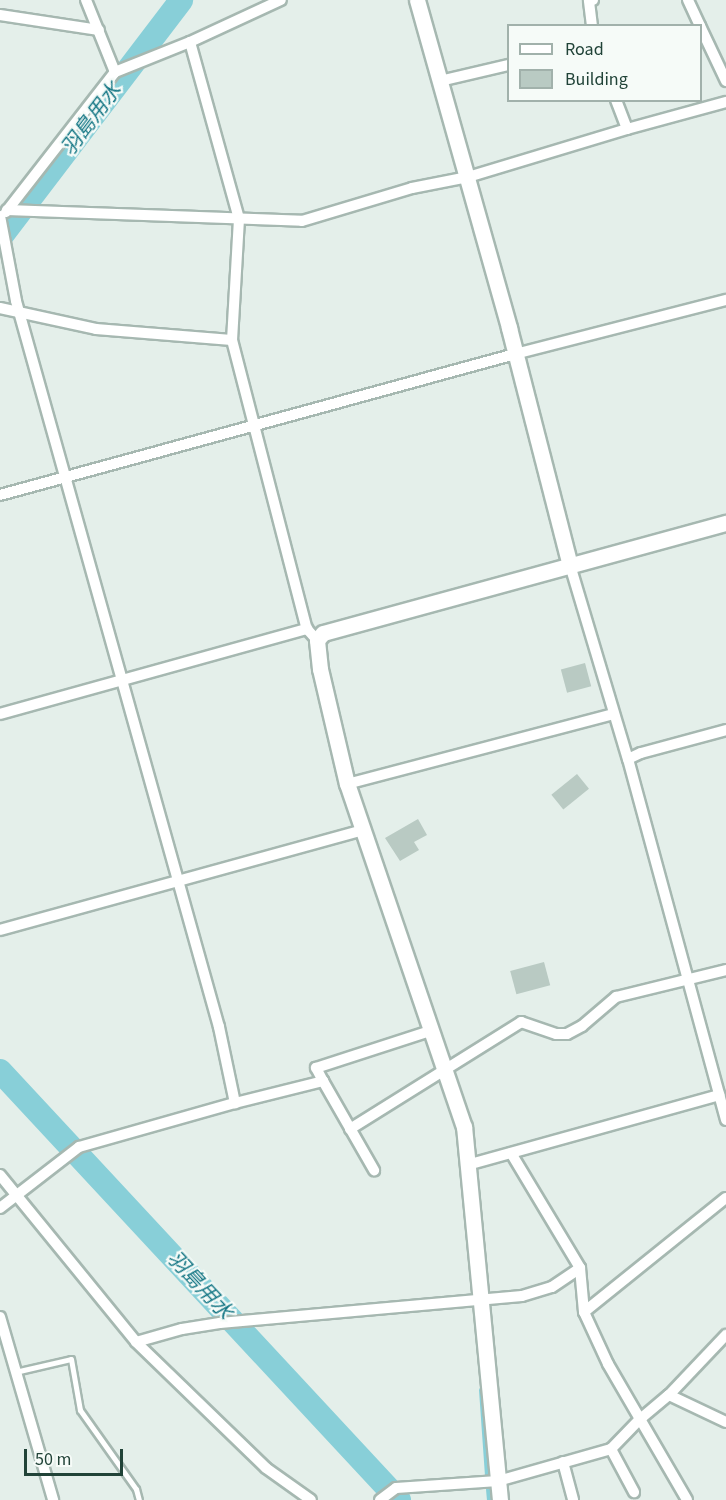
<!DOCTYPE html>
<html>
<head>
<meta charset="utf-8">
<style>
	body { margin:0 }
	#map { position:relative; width:726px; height:1500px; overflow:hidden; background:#e4efea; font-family:"Source Sans 3","Noto Sans JP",sans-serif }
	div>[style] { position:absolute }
	.stream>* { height:4px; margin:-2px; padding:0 2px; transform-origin:2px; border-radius:2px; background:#88cfd8 }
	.river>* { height:24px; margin:-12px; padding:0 12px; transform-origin:12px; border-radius:12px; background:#88cfd8 }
	.building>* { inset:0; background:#b9cac3; transform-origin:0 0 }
	.roads { filter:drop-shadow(2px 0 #a6b8b1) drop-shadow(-2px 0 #a6b8b1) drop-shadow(0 2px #a6b8b1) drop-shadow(0 -2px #a6b8b1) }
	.lane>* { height:5px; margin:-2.5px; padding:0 2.5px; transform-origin:2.5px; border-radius:2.5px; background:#fff }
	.street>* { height:10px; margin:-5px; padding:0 5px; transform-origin:5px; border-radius:5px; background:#fff }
	.secondary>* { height:15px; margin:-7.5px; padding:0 7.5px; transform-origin:7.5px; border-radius:7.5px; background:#fff }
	span { translate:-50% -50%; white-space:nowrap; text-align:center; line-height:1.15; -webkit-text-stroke:4.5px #f6fbf8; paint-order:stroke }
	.water-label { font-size:21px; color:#157785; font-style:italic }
	.legend { position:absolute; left:507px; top:24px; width:195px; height:78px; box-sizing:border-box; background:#f6fbf8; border:2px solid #a1b1ab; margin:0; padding:8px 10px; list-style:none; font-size:18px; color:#214338 }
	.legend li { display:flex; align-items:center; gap:12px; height:30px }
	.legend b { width:30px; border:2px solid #a1b1ab }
	.scale { position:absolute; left:24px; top:1449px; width:99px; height:27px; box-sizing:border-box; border:3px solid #214338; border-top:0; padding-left:8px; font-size:18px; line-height:21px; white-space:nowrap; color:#214338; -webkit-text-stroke:4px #f6fbf8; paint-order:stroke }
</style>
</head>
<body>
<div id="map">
	<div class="stream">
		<div style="left:481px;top:1390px;width:86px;rotate:86deg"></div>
		<div style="left:488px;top:1489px;width:11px;rotate:85deg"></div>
	</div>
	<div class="river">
		<div style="left:0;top:238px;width:299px;rotate:-52.7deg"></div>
		<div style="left:0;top:1071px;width:586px;rotate:47.08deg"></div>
	</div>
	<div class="building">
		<div style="left:585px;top:663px;width:24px;height:25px;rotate:75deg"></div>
		<div style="left:577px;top:774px;width:19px;height:33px;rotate:51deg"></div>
		<div style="clip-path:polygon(418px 819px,427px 835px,414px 842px,419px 850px,400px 861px,385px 838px)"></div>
		<div style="left:544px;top:962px;width:24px;height:35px;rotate:75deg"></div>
	</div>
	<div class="roads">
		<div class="lane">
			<div style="left:15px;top:1372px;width:57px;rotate:-13.1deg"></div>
			<div style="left:71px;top:1359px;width:52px;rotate:80deg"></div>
			<div style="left:80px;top:1410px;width:97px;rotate:54.7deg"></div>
			<div style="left:136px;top:1489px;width:11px;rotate:75deg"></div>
		</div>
		<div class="street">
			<div style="left:86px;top:0;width:78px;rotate:68.1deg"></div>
			<div style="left:115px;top:72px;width:81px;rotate:-21.8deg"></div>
			<div style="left:190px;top:42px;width:100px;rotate:-24.8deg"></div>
			<div style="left:688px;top:0;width:29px;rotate:65deg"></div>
			<div style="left:0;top:15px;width:100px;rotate:8.6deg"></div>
			<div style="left:592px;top:26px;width:26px;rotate:-97deg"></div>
			<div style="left:589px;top:0;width:4px"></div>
			<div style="left:700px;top:26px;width:61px;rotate:64.7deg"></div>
			<div style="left:190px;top:42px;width:184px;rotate:74.5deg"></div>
			<div style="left:239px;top:219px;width:121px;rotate:93.3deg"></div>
			<div style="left:232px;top:340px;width:299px;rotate:75.5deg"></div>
			<div style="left:307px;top:629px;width:15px;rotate:48deg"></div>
			<div style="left:440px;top:81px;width:70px;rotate:-13.2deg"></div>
			<div style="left:616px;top:100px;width:31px;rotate:69deg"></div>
			<div style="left:7px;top:210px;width:295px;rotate:2.1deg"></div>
			<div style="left:302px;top:221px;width:115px;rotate:-16.7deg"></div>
			<div style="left:412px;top:188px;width:57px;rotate:-11.1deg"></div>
			<div style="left:468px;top:177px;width:166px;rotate:-16.8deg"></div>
			<div style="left:627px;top:129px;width:103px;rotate:-15.3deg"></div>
			<div style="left:6px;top:212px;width:177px;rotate:-52.1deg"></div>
			<div style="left:0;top:216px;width:86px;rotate:79.3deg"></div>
			<div style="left:16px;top:301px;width:754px;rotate:74.38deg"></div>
			<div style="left:219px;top:1027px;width:78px;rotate:78.1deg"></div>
			<div style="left:0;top:308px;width:98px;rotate:12.3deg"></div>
			<div style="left:96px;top:329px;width:136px;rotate:4.6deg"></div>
			<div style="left:0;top:495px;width:534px;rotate:-15.31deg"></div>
			<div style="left:515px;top:354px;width:218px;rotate:-14.4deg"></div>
			<div style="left:570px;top:565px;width:202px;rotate:73.4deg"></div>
			<div style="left:628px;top:759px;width:374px;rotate:74.8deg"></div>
			<div style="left:0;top:714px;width:319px;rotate:-15.5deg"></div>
			<div style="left:628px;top:759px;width:14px;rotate:-25deg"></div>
			<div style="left:641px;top:753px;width:88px;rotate:-15.1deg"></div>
			<div style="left:347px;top:784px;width:275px;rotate:-14.7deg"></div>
			<div style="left:0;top:930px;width:376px;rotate:-15.4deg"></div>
			<div style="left:323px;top:1081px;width:103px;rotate:60.2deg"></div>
			<div style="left:350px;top:1129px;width:202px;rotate:-32deg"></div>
			<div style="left:521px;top:1022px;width:37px;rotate:19deg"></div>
			<div style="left:556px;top:1034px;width:11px"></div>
			<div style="left:567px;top:1034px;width:17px;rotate:-28deg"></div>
			<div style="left:582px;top:1026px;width:45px;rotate:-40.5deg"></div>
			<div style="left:616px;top:997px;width:113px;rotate:-13.8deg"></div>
			<div style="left:511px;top:1153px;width:134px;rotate:59deg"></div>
			<div style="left:580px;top:1268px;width:44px;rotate:84.8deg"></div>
			<div style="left:584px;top:1312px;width:57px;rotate:65.2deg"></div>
			<div style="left:608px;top:1364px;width:157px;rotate:59.8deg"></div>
			<div style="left:467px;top:1165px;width:262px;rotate:-15.5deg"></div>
			<div style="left:0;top:1175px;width:215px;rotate:50.8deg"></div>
			<div style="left:136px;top:1342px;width:181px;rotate:44.1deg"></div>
			<div style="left:266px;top:1468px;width:55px;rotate:35.4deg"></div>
			<div style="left:0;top:1208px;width:100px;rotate:-37.7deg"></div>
			<div style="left:79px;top:1147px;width:162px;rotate:-15.8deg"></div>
			<div style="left:235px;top:1103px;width:91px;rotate:-14deg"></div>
			<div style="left:323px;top:1081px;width:15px;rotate:-118deg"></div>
			<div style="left:316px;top:1068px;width:123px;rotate:-18deg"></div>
			<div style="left:584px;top:1312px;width:182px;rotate:-38.8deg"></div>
			<div style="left:0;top:1317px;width:191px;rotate:73.8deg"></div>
			<div style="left:136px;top:1342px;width:48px;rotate:-15.8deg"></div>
			<div style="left:182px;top:1329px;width:38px;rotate:-9deg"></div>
			<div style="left:220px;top:1323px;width:303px;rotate:-5.1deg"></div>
			<div style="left:522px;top:1296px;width:31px;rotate:-17deg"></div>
			<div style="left:552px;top:1287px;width:34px;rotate:-34deg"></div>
			<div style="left:669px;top:1395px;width:63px;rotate:25.3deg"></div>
			<div style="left:611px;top:1449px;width:49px;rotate:61.9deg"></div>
			<div style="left:563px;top:1462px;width:39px;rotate:75deg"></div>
			<div style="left:380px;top:1500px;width:20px;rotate:-37deg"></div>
			<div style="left:396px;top:1488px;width:102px;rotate:-3.9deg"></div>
			<div style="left:498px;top:1481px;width:117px;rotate:-15.8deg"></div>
			<div style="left:611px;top:1449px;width:40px;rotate:-46deg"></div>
			<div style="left:639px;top:1420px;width:39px;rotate:-40deg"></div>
			<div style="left:669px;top:1395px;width:83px;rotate:-46.5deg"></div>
		</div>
		<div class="secondary">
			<div style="left:417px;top:0;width:341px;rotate:74.3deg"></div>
			<div style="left:509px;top:328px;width:245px;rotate:75.6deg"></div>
			<div style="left:500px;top:1500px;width:375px;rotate:-95.5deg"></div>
			<div style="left:464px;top:1127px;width:362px;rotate:-108.8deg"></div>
			<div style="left:347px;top:784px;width:118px;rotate:-103.2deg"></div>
			<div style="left:320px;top:669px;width:29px;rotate:-96deg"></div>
			<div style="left:317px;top:640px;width:9px;rotate:-49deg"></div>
			<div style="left:323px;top:633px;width:418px;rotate:-15.3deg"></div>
		</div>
	</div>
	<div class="water-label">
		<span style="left:91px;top:119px;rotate:-53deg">羽島用水</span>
		<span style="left:200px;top:1285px;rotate:47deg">羽島用水</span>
	</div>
	<ul class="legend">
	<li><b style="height:8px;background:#fff"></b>Road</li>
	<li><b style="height:16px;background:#b9cac3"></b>Building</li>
	</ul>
	<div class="scale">50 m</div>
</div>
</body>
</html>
